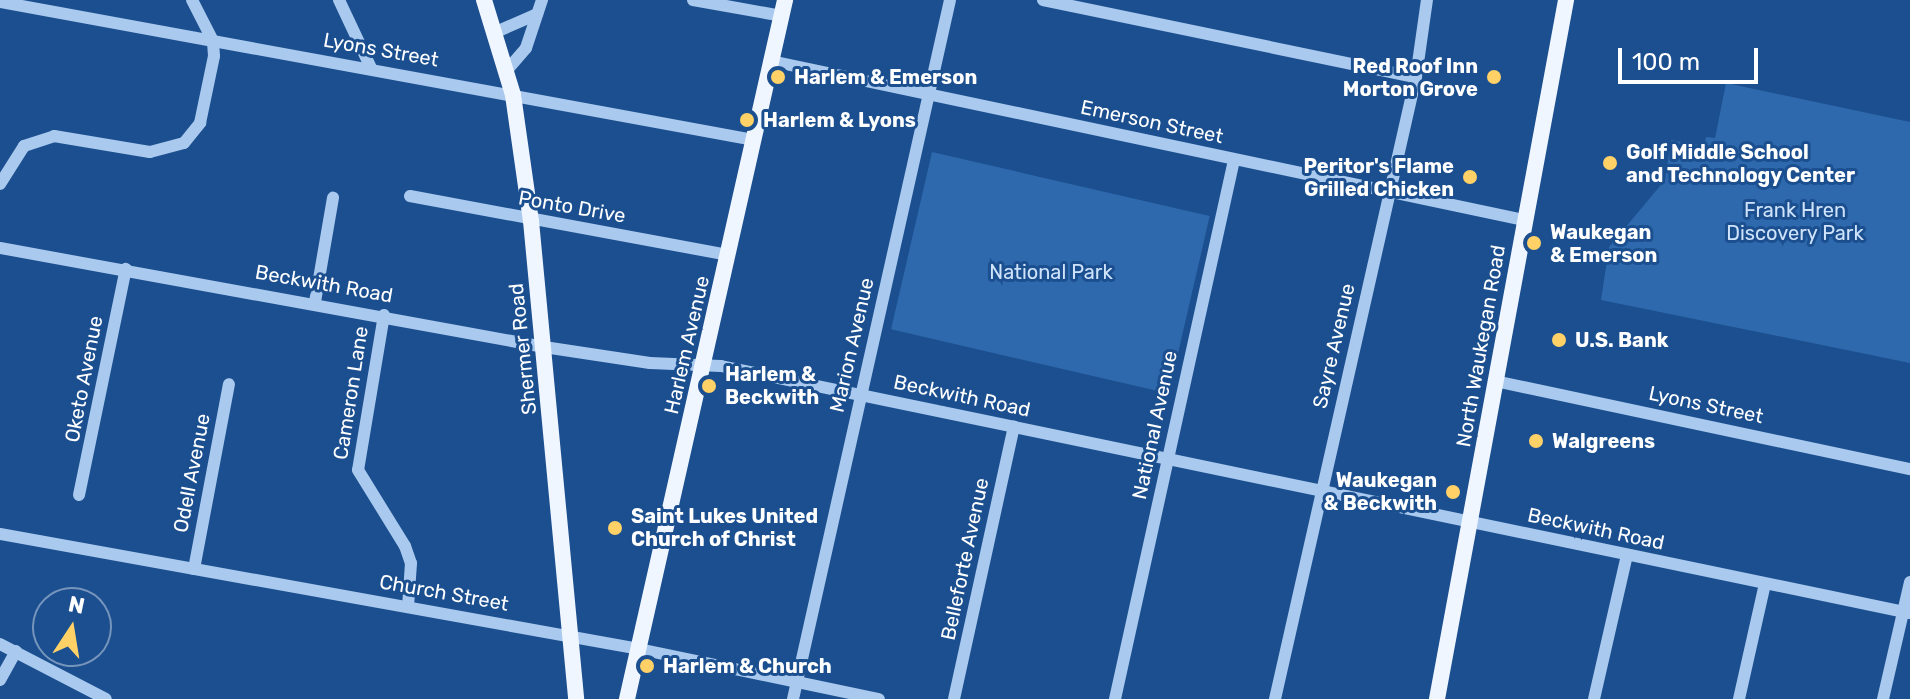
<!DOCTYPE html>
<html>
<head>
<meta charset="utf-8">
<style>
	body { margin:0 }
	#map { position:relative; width:1910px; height:699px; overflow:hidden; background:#1b4f8f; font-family:Rubik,sans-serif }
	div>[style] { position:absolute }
	.green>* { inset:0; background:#2e69ad; transform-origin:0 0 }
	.minor>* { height:12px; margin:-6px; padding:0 6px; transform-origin:6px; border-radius:6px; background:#a9c9ee }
	.major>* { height:16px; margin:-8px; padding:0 8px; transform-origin:8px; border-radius:8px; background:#f0f6ff }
	.dots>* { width:22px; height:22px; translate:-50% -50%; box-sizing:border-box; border:4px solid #1b4f8f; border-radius:50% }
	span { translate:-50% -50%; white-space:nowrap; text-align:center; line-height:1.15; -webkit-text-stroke:6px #1b4f8f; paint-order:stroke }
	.street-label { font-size:20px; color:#fff }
	.poi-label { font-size:20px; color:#fff; font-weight:700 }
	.right { translate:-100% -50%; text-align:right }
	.left { translate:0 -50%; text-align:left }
	.park-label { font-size:20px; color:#cfe3fa }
	.north { position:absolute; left:32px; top:587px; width:80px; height:80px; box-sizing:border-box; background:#1b4f8f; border:2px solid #7695bc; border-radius:50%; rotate:12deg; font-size:22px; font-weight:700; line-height:32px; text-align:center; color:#fff }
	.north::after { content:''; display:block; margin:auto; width:28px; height:36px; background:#ffd166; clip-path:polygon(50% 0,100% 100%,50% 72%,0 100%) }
	.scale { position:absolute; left:1618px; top:48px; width:140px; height:36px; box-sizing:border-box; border:4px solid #fff; border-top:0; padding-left:10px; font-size:24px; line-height:28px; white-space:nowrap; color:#fff; -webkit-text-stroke:6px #1b4f8f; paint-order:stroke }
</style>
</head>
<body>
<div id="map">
	<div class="green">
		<div style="clip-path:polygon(1726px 83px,1910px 122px,1910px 363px,1601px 300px,1609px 247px,1665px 180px,1671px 140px,1704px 146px,1706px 137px,1715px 138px)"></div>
		<div style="left:932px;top:152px;width:285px;height:182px;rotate:13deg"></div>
	</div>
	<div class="minor">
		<div style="left:339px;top:0;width:75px;rotate:64.8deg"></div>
		<div style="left:693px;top:0;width:90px;rotate:10.2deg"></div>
		<div style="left:1043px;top:0;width:381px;rotate:11.7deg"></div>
		<div style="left:0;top:2px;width:767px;rotate:10.37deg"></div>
		<div style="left:496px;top:32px;width:45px;rotate:-23.7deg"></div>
		<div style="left:771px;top:61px;width:770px;rotate:11.92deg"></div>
		<div style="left:507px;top:70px;width:29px;rotate:-49deg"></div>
		<div style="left:526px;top:48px;width:51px;rotate:-71.6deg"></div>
		<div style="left:0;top:184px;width:45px;rotate:-57.7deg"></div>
		<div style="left:24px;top:146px;width:32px;rotate:-18deg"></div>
		<div style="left:54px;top:136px;width:97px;rotate:9.5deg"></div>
		<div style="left:150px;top:152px;width:35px;rotate:-15deg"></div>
		<div style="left:184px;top:143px;width:26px;rotate:-51deg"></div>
		<div style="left:200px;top:123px;width:68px;rotate:-78.2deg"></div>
		<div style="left:214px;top:56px;width:15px;rotate:-94deg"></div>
		<div style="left:213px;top:41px;width:46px;rotate:-117.1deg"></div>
		<div style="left:410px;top:196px;width:323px;rotate:10.5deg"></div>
		<div style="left:0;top:248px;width:553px;rotate:10.31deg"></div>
		<div style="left:544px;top:347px;width:107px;rotate:8.6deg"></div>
		<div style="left:650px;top:363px;width:71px;rotate:2.4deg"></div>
		<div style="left:721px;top:366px;width:1214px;rotate:11.74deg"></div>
		<div style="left:315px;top:302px;width:106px;rotate:-80.2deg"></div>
		<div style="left:384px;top:315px;width:157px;rotate:99.5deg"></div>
		<div style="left:358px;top:470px;width:89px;rotate:58.3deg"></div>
		<div style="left:405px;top:546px;width:18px;rotate:71deg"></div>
		<div style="left:411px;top:563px;width:44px;rotate:93.9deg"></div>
		<div style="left:1495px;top:381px;width:424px;rotate:12deg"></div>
		<div style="left:79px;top:495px;width:231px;rotate:-78.3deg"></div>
		<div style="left:0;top:534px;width:649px;rotate:10.2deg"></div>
		<div style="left:639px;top:649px;width:245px;rotate:11.8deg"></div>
		<div style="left:194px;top:569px;width:188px;rotate:-79.3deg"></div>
		<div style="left:0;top:644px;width:119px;rotate:27.4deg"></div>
		<div style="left:0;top:680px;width:33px;rotate:-61deg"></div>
		<div style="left:793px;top:699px;width:716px;rotate:-77.34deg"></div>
		<div style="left:954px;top:699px;width:279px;rotate:-77.6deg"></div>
		<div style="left:1115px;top:699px;width:552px;rotate:-77.55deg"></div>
		<div style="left:1275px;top:699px;width:638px;rotate:-77.23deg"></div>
		<div style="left:1416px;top:77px;width:78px;rotate:-81.9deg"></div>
		<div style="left:1594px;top:699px;width:148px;rotate:-77.1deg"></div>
		<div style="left:1739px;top:699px;width:118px;rotate:-77.3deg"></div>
		<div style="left:1883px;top:699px;width:120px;rotate:-77deg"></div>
	</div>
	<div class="major">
		<div style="left:484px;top:0;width:99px;rotate:73deg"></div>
		<div style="left:513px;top:95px;width:127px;rotate:81.9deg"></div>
		<div style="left:531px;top:221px;width:480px;rotate:84.6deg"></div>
		<div style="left:627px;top:699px;width:717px;rotate:-77.26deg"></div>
		<div style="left:1437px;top:699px;width:711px;rotate:-79.54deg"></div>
	</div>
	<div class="dots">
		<div style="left:778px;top:77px;background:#ffd166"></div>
		<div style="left:1494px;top:77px;background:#ffd166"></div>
		<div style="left:747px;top:120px;background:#ffd166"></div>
		<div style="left:1610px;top:163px;background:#ffd166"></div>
		<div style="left:1470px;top:177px;background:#ffd166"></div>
		<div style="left:1534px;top:243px;background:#ffd166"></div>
		<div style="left:1559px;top:340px;background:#ffd166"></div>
		<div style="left:709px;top:386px;background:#ffd166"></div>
		<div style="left:1536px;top:441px;background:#ffd166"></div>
		<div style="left:1453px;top:492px;background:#ffd166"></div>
		<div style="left:615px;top:528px;background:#ffd166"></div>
		<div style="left:647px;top:666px;background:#ffd166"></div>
	</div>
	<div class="street-label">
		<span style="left:381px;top:50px;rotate:10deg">Lyons Street</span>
		<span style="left:1152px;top:122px;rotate:12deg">Emerson Street</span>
		<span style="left:572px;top:207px;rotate:10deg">Ponto Drive</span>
		<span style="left:324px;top:284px;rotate:10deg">Beckwith Road</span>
		<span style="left:687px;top:345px;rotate:-77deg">Harlem Avenue</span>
		<span style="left:852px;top:345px;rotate:-77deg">Marion Avenue</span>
		<span style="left:1334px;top:346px;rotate:-77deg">Sayre Avenue</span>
		<span style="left:1481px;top:346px;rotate:-80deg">North Waukegan Road</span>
		<span style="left:523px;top:349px;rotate:-96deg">Shermer Road</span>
		<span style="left:84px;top:379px;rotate:-79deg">Oketo Avenue</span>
		<span style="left:351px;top:393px;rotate:-81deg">Cameron Lane</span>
		<span style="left:962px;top:396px;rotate:12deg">Beckwith Road</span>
		<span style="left:1706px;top:405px;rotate:12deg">Lyons Street</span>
		<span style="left:1155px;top:425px;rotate:-78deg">National Avenue</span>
		<span style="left:192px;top:473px;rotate:-79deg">Odell Avenue</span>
		<span style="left:1596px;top:529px;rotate:12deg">Beckwith Road</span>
		<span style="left:965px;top:559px;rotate:-78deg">Belleforte Avenue</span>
		<span style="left:444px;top:593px;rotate:10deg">Church Street</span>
	</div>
	<div class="poi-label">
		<span class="right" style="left:1478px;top:78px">Red Roof Inn<br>Morton Grove</span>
		<span class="left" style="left:794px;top:77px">Harlem &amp; Emerson</span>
		<span class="left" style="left:763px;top:120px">Harlem &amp; Lyons</span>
		<span class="left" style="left:1626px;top:164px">Golf Middle School<br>and Technology Center</span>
		<span class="right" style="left:1454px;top:178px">Peritor's Flame<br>Grilled Chicken</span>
		<span class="left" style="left:1550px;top:244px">Waukegan<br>&amp; Emerson</span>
		<span class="left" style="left:1575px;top:340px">U.S. Bank</span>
		<span class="left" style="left:725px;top:386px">Harlem &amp;<br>Beckwith</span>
		<span class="left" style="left:1552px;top:441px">Walgreens</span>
		<span class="right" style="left:1437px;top:492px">Waukegan<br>&amp; Beckwith</span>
		<span class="left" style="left:631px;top:528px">Saint Lukes United<br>Church of Christ</span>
		<span class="left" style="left:663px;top:666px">Harlem &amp; Church</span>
	</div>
	<div class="park-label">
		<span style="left:1795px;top:222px">Frank Hren<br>Discovery Park</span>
		<span style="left:1051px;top:272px">National Park</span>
	</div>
	<div class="north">N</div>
	<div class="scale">100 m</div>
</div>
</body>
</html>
